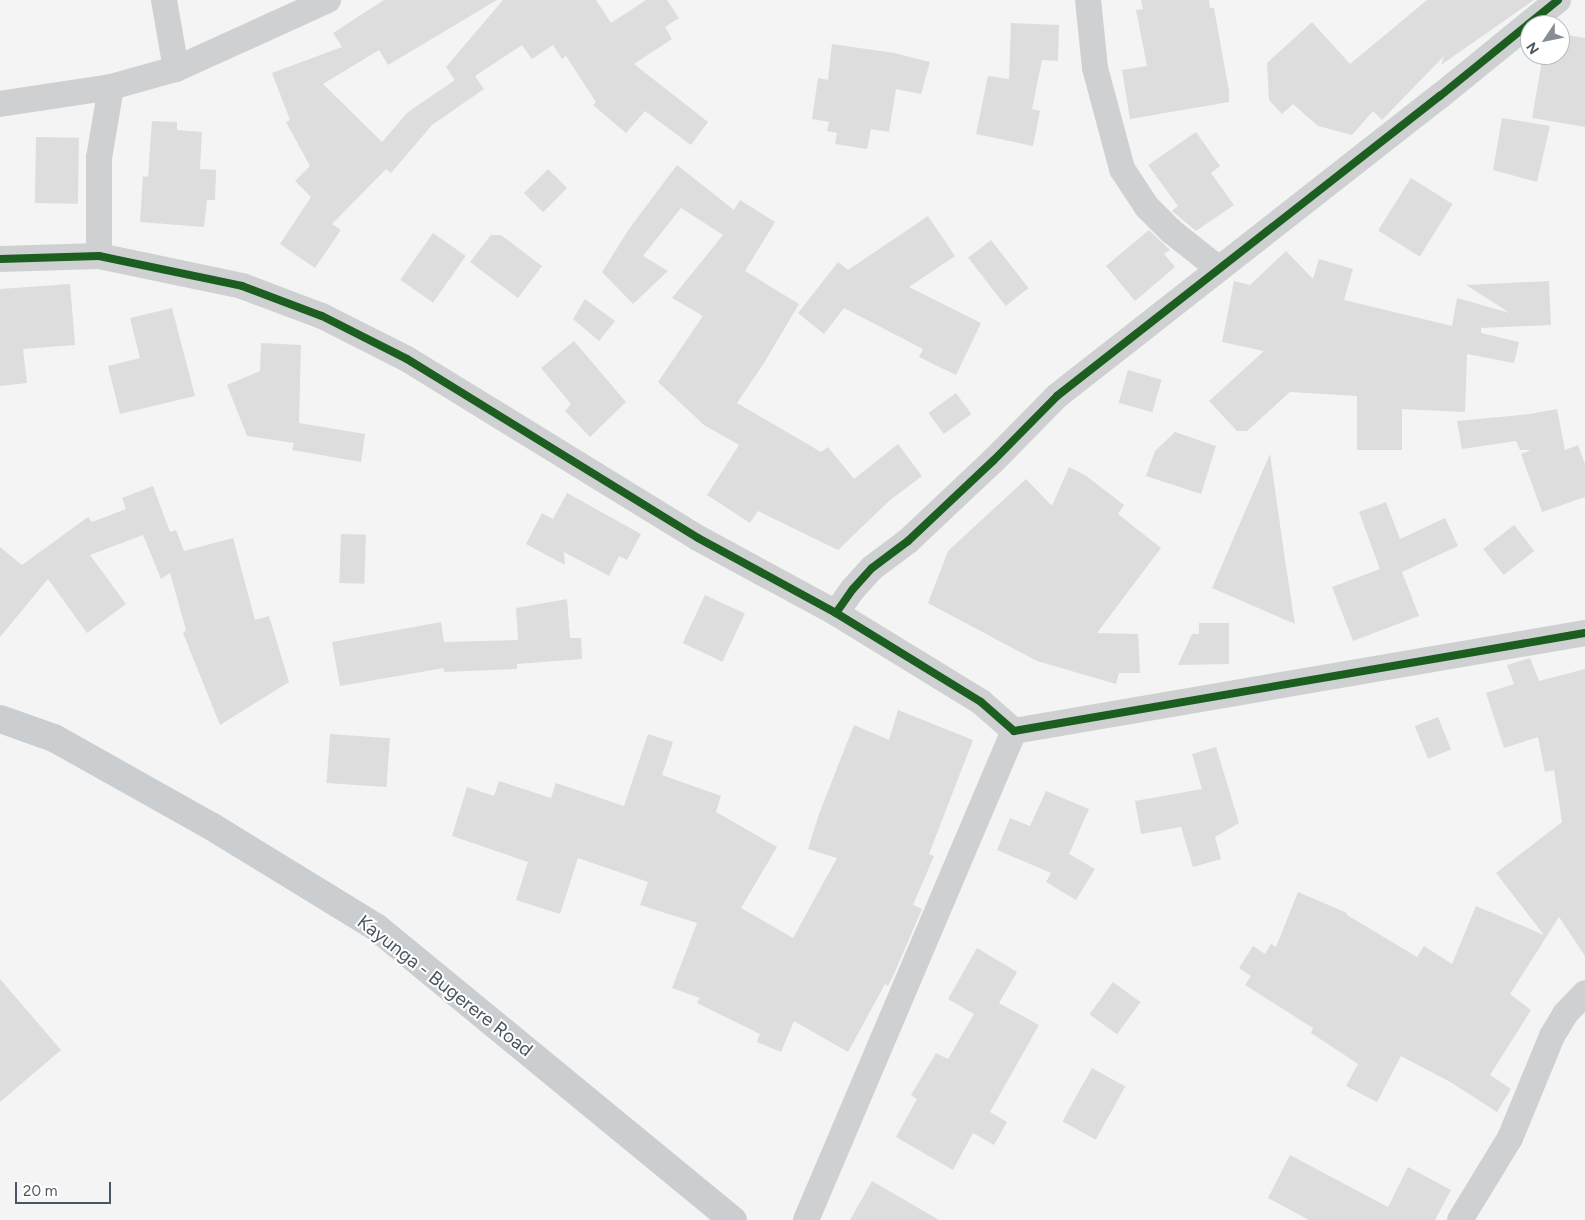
<!DOCTYPE html>
<html>
<head>
<meta charset="utf-8">
<style>
	body { margin:0 }
	#map { position:relative; width:1585px; height:1220px; overflow:hidden; background:#f4f4f4; font-family:Figtree,sans-serif }
	div>[style] { position:absolute }
	.building>* { inset:0; background:#ddddde; transform-origin:0 0 }
	.minor>* { height:26px; margin:-13px; padding:0 13px; transform-origin:13px; border-radius:13px; background:#ced0d2 }
	.primary>* { height:28px; margin:-14px; padding:0 14px; transform-origin:14px; border-radius:14px; background:#caced1 }
	.cycleway>* { height:8px; margin:-4px; padding:0 4px; transform-origin:4px; border-radius:4px; background:#1b5e20 }
	span { translate:-50% -50%; white-space:nowrap; text-align:center; line-height:1.15; -webkit-text-stroke:4px #fff; paint-order:stroke }
	.street-label { font-size:19px; color:#4a5661 }
	.north { position:absolute; left:1520px; top:15px; width:50px; height:50px; box-sizing:border-box; background:#fff; border:1px solid #b7bbc0; border-radius:50%; rotate:236deg; font-size:14px; font-weight:700; line-height:20px; text-align:center; color:#4a5661 }
	.north::after { content:''; display:block; margin:auto; width:18px; height:22px; background:#868d94; clip-path:polygon(50% 0,100% 100%,50% 72%,0 100%) }
	.scale { position:absolute; left:15px; top:1182px; width:96px; height:22px; box-sizing:border-box; border:2px solid #4a5661; border-top:0; padding-left:6px; font-size:15px; line-height:18px; white-space:nowrap; color:#4a5661; -webkit-text-stroke:4px #fff; paint-order:stroke }
</style>
</head>
<body>
<div id="map">
	<div class="building">
		<div style="clip-path:polygon(384px 0,497px 0,388px 65px,379px 50px,323px 84px,382px 142px,408px 112px,455px 80px,446px 67px,503px 0,596px 0,611px 23px,646px 0,667px 0,679px 18px,665px 27px,672px 39px,634px 64px,708px 122px,691px 145px,645px 111px,626px 133px,593px 105px,596px 102px,566px 56px,562px 59px,553px 45px,532px 59px,522px 45px,475px 76px,484px 89px,432px 125px,391px 173px,386px 169px,332px 224px,341px 230px,315px 268px,280px 244px,311px 197px,295px 181px,310px 166px,286px 122px,290px 120px,272px 73px,342px 47px,333px 33px)"></div>
		<div style="clip-path:polygon(1141px 0,1209px 0,1210px 8px,1214px 8px,1229px 91px,1229px 102px,1130px 119px,1122px 70px,1147px 66px,1136px 10px,1143px 9px)"></div>
		<div style="clip-path:polygon(1427px 0,1534px 0,1441px 65px,1444px 56px,1382px 120px,1373px 111px,1352px 135px,1318px 126px,1293px 104px,1282px 114px,1269px 100px,1267px 63px,1312px 22px,1350px 64px)"></div>
		<div style="clip-path:polygon(1011px 23px,1059px 25px,1058px 61px,1042px 60px,1032px 109px,1040px 111px,1033px 146px,976px 134px,988px 76px,1009px 79px)"></div>
		<div style="clip-path:polygon(1560px 34px,1585px 38px,1585px 127px,1532px 118px,1543px 55px,1560px 55px)"></div>
		<div style="clip-path:polygon(832px 44px,894px 53px,930px 62px,921px 94px,896px 89px,889px 132px,871px 129px,867px 149px,835px 144px,837px 133px,827px 131px,829px 122px,812px 119px,818px 78px,828px 80px)"></div>
		<div style="clip-path:polygon(1502px 118px,1550px 126px,1537px 182px,1493px 170px)"></div>
		<div style="clip-path:polygon(152px 121px,177px 122px,177px 130px,202px 132px,200px 169px,216px 170px,215px 200px,207px 200px,204px 227px,140px 222px,143px 176px,148px 177px)"></div>
		<div style="clip-path:polygon(1196px 132px,1220px 166px,1211px 173px,1234px 205px,1196px 231px,1172px 211px,1178px 206px,1148px 165px)"></div>
		<div style="left:36px;top:137px;width:43px;height:66px;rotate:1deg"></div>
		<div style="clip-path:polygon(677px 165px,734px 210px,740px 200px,775px 222px,745px 271px,799px 304px,764px 363px,737px 403px,821px 452px,828px 447px,854px 479px,898px 444px,922px 476px,889px 501px,838px 550px,758px 511px,750px 523px,707px 495px,739px 445px,704px 425px,658px 382px,703px 316px,672px 298px,723px 235px,681px 208px,643px 256px,668px 271px,633px 304px,602px 272px,629px 229px)"></div>
		<div style="left:548px;top:169px;width:27px;height:34px;rotate:45deg"></div>
		<div style="left:1411px;top:178px;width:49px;height:62px;rotate:32deg"></div>
		<div style="clip-path:polygon(928px 216px,955px 256px,909px 287px,981px 323px,956px 375px,919px 357px,923px 349px,844px 308px,824px 334px,798px 313px,838px 262px,848px 270px)"></div>
		<div style="clip-path:polygon(1149px 230px,1170px 250px,1164px 254px,1175px 267px,1135px 301px,1106px 266px)"></div>
		<div style="left:433px;top:233px;width:40px;height:57px;rotate:35deg"></div>
		<div style="clip-path:polygon(491px 235px,501px 235px,542px 266px,518px 298px,470px 262px)"></div>
		<div style="left:991px;top:240px;width:61px;height:29px;rotate:52deg"></div>
		<div style="clip-path:polygon(1286px 251px,1313px 279px,1319px 259px,1353px 269px,1344px 300px,1452px 326px,1457px 298px,1510px 313px,1466px 285px,1549px 281px,1551px 325px,1481px 328px,1481px 333px,1519px 342px,1514px 363px,1467px 354px,1465px 412px,1402px 409px,1402px 450px,1357px 450px,1357px 396px,1290px 392px,1247px 431px,1237px 431px,1209px 401px,1264px 351px,1222px 342px,1234px 281px,1250px 285px)"></div>
		<div style="clip-path:polygon(70px 284px,75px 345px,23px 349px,27px 383px,0 386px,0 289px)"></div>
		<div style="clip-path:polygon(585px 299px,615px 321px,599px 341px,573px 319px)"></div>
		<div style="clip-path:polygon(172px 308px,195px 396px,120px 414px,108px 366px,140px 358px,130px 318px)"></div>
		<div style="clip-path:polygon(574px 341px,626px 402px,590px 437px,565px 411px,571px 404px,541px 368px)"></div>
		<div style="clip-path:polygon(261px 343px,301px 345px,299px 423px,365px 434px,361px 462px,292px 450px,294px 443px,247px 436px,227px 385px,260px 371px)"></div>
		<div style="left:1128px;top:370px;width:35px;height:34px;rotate:16deg"></div>
		<div style="left:956px;top:393px;width:26px;height:34px;rotate:54deg"></div>
		<div style="clip-path:polygon(1557px 409px,1565px 450px,1578px 445px,1585px 464px,1585px 497px,1542px 512px,1521px 454px,1531px 450px,1520px 450px,1516px 441px,1462px 449px,1457px 421px,1530px 414px)"></div>
		<div style="clip-path:polygon(1175px 432px,1216px 446px,1201px 494px,1146px 476px,1155px 451px)"></div>
		<div style="clip-path:polygon(1270px 454px,1285px 560px,1295px 624px,1212px 588px)"></div>
		<div style="clip-path:polygon(1069px 467px,1085px 475px,1124px 505px,1118px 514px,1161px 548px,1097px 633px,1138px 634px,1140px 673px,1119px 673px,1116px 684px,1037px 661px,928px 603px,948px 551px,1026px 479px,1052px 506px)"></div>
		<div style="clip-path:polygon(153px 486px,170px 532px,176px 530px,184px 551px,233px 538px,255px 620px,269px 616px,289px 682px,220px 725px,183px 633px,186px 630px,170px 573px,161px 579px,143px 535px,90px 555px,126px 604px,87px 633px,48px 579px,0 637px,0 547px,22px 565px,88px 517px,92px 522px,126px 509px,122px 498px)"></div>
		<div style="clip-path:polygon(567px 493px,641px 534px,627px 560px,619px 556px,609px 576px,564px 552px,565px 565px,526px 544px,542px 513px,553px 519px)"></div>
		<div style="clip-path:polygon(1386px 502px,1400px 539px,1445px 518px,1458px 546px,1402px 572px,1419px 616px,1353px 641px,1332px 587px,1380px 569px,1359px 512px)"></div>
		<div style="left:1514px;top:525px;width:33px;height:39px;rotate:52deg"></div>
		<div style="left:341px;top:534px;width:25px;height:49px;rotate:2deg"></div>
		<div style="left:705px;top:595px;width:44px;height:53px;rotate:25deg"></div>
		<div style="clip-path:polygon(567px 599px,570px 638px,581px 638px,582px 659px,517px 664px,517px 669px,444px 672px,444px 668px,340px 686px,332px 642px,441px 622px,444px 642px,518px 640px,516px 608px)"></div>
		<div style="clip-path:polygon(1199px 623px,1229px 623px,1229px 664px,1178px 665px,1192px 634px,1199px 634px)"></div>
		<div style="clip-path:polygon(1530px 658px,1539px 681px,1585px 669px,1585px 956px,1559px 917px,1510px 994px,1531px 1010px,1490px 1075px,1511px 1089px,1497px 1112px,1452px 1083px,1401px 1056px,1377px 1102px,1346px 1086px,1358px 1064px,1311px 1033px,1313px 1028px,1245px 985px,1251px 976px,1239px 968px,1253px 946px,1265px 954px,1271px 944px,1276px 947px,1298px 892px,1347px 913px,1347px 915px,1417px 957px,1424px 946px,1452px 964px,1476px 906px,1544px 935px,1496px 873px,1562px 822px,1554px 770px,1545px 772px,1538px 737px,1504px 748px,1486px 693px,1514px 684px,1507px 665px)"></div>
		<div style="clip-path:polygon(898px 710px,973px 740px,929px 854px,934px 856px,913px 905px,922px 909px,894px 974px,888px 986px,885px 984px,848px 1052px,794px 1021px,781px 1052px,757px 1042px,760px 1034px,697px 1003px,700px 998px,672px 988px,697px 923px,640px 905px,648px 882px,578px 858px,560px 914px,516px 900px,528px 862px,452px 836px,467px 787px,494px 796px,499px 781px,551px 798px,556px 783px,624px 806px,648px 734px,673px 742px,662px 775px,721px 796px,716px 812px,777px 847px,741px 908px,793px 938px,837px 858px,808px 849px,819px 814px,854px 725px,889px 740px)"></div>
		<div style="left:1438px;top:717px;width:35px;height:25px;rotate:68deg"></div>
		<div style="left:330px;top:734px;width:60px;height:49px;rotate:4deg"></div>
		<div style="clip-path:polygon(1216px 747px,1239px 823px,1215px 837px,1221px 859px,1193px 867px,1181px 827px,1141px 834px,1135px 801px,1202px 789px,1192px 754px)"></div>
		<div style="clip-path:polygon(1046px 791px,1089px 809px,1069px 854px,1095px 869px,1076px 900px,1046px 882px,1051px 873px,997px 850px,1010px 818px,1030px 826px)"></div>
		<div style="clip-path:polygon(977px 948px,1017px 972px,999px 1003px,1039px 1025px,990px 1112px,1007px 1122px,994px 1145px,973px 1133px,953px 1170px,896px 1137px,917px 1099px,911px 1095px,936px 1053px,948px 1059px,974px 1014px,948px 999px)"></div>
		<div style="clip-path:polygon(0 979px,61px 1050px,0 1102px)"></div>
		<div style="left:1113px;top:982px;width:34px;height:40px;rotate:36deg"></div>
		<div style="left:1092px;top:1068px;width:38px;height:61px;rotate:29deg"></div>
		<div style="clip-path:polygon(1290px 1155px,1388px 1207px,1408px 1167px,1451px 1190px,1435px 1220px,1309px 1220px,1268px 1198px)"></div>
		<div style="clip-path:polygon(872px 1181px,939px 1220px,850px 1220px)"></div>
	</div>
	<div class="minor">
		<div style="left:164px;top:0;width:70px;rotate:80.1deg"></div>
		<div style="left:1088px;top:0;width:68px;rotate:84.1deg"></div>
		<div style="left:1095px;top:68px;width:105px;rotate:75deg"></div>
		<div style="left:1122px;top:169px;width:45px;rotate:56.7deg"></div>
		<div style="left:1147px;top:207px;width:34px;rotate:45deg"></div>
		<div style="left:1171px;top:231px;width:61px;rotate:38.4deg"></div>
		<div style="left:0;top:104px;width:112px;rotate:-8.7deg"></div>
		<div style="left:99px;top:256px;width:98px;rotate:-90deg"></div>
		<div style="left:99px;top:158px;width:72px;rotate:-80.4deg"></div>
		<div style="left:111px;top:87px;width:67px;rotate:-15.5deg"></div>
		<div style="left:176px;top:69px;width:167px;rotate:-24.4deg"></div>
		<div style="left:0;top:259px;width:99px;rotate:-1.7deg"></div>
		<div style="left:99px;top:256px;width:146px;rotate:11.8deg"></div>
		<div style="left:242px;top:286px;width:85px;rotate:20.6deg"></div>
		<div style="left:322px;top:316px;width:95px;rotate:26.8deg"></div>
		<div style="left:407px;top:359px;width:342px;rotate:31.6deg"></div>
		<div style="left:698px;top:538px;width:157px;rotate:28.5deg"></div>
		<div style="left:836px;top:613px;width:170px;rotate:31.5deg"></div>
		<div style="left:981px;top:702px;width:44px;rotate:41.3deg"></div>
		<div style="left:836px;top:613px;width:29px;rotate:-55deg"></div>
		<div style="left:853px;top:589px;width:28px;rotate:-48deg"></div>
		<div style="left:872px;top:568px;width:45px;rotate:-36.9deg"></div>
		<div style="left:908px;top:541px;width:117px;rotate:-43.3deg"></div>
		<div style="left:993px;top:461px;width:91px;rotate:-45.4deg"></div>
		<div style="left:1057px;top:396px;width:487px;rotate:-38.1deg"></div>
		<div style="left:1440px;top:96px;width:152px;rotate:-39.1deg"></div>
		<div style="left:1014px;top:731px;width:579px;rotate:-9.74deg"></div>
		<div style="left:806px;top:1220px;width:531px;rotate:-66.96deg"></div>
		<div style="left:1460px;top:1220px;width:96px;rotate:-58.6deg"></div>
		<div style="left:1510px;top:1138px;width:110px;rotate:-67.6deg"></div>
		<div style="left:1552px;top:1036px;width:26px;rotate:-59deg"></div>
		<div style="left:1565px;top:1014px;width:29px;rotate:-46deg"></div>
	</div>
	<div class="primary">
		<div style="left:0;top:719px;width:57px;rotate:19.4deg"></div>
		<div style="left:54px;top:738px;width:180px;rotate:29.3deg"></div>
		<div style="left:211px;top:826px;width:193px;rotate:31.5deg"></div>
		<div style="left:376px;top:927px;width:462px;rotate:39.4deg"></div>
	</div>
	<div class="cycleway">
		<div style="left:0;top:259px;width:99px;rotate:-1.7deg"></div>
		<div style="left:99px;top:256px;width:146px;rotate:11.8deg"></div>
		<div style="left:242px;top:286px;width:85px;rotate:20.6deg"></div>
		<div style="left:322px;top:316px;width:95px;rotate:26.8deg"></div>
		<div style="left:407px;top:359px;width:342px;rotate:31.6deg"></div>
		<div style="left:698px;top:538px;width:157px;rotate:28.5deg"></div>
		<div style="left:836px;top:613px;width:170px;rotate:31.5deg"></div>
		<div style="left:981px;top:702px;width:44px;rotate:41.3deg"></div>
		<div style="left:1014px;top:731px;width:579px;rotate:-9.74deg"></div>
		<div style="left:836px;top:613px;width:29px;rotate:-55deg"></div>
		<div style="left:853px;top:589px;width:28px;rotate:-48deg"></div>
		<div style="left:872px;top:568px;width:45px;rotate:-36.9deg"></div>
		<div style="left:908px;top:541px;width:117px;rotate:-43.3deg"></div>
		<div style="left:993px;top:461px;width:91px;rotate:-45.4deg"></div>
		<div style="left:1057px;top:396px;width:487px;rotate:-38.1deg"></div>
		<div style="left:1440px;top:96px;width:152px;rotate:-39.1deg"></div>
	</div>
	<div class="street-label">
		<span style="left:445px;top:986px;rotate:38deg">Kayunga - Bugerere Road</span>
	</div>
	<div class="north">N</div>
	<div class="scale">20 m</div>
</div>
</body>
</html>
